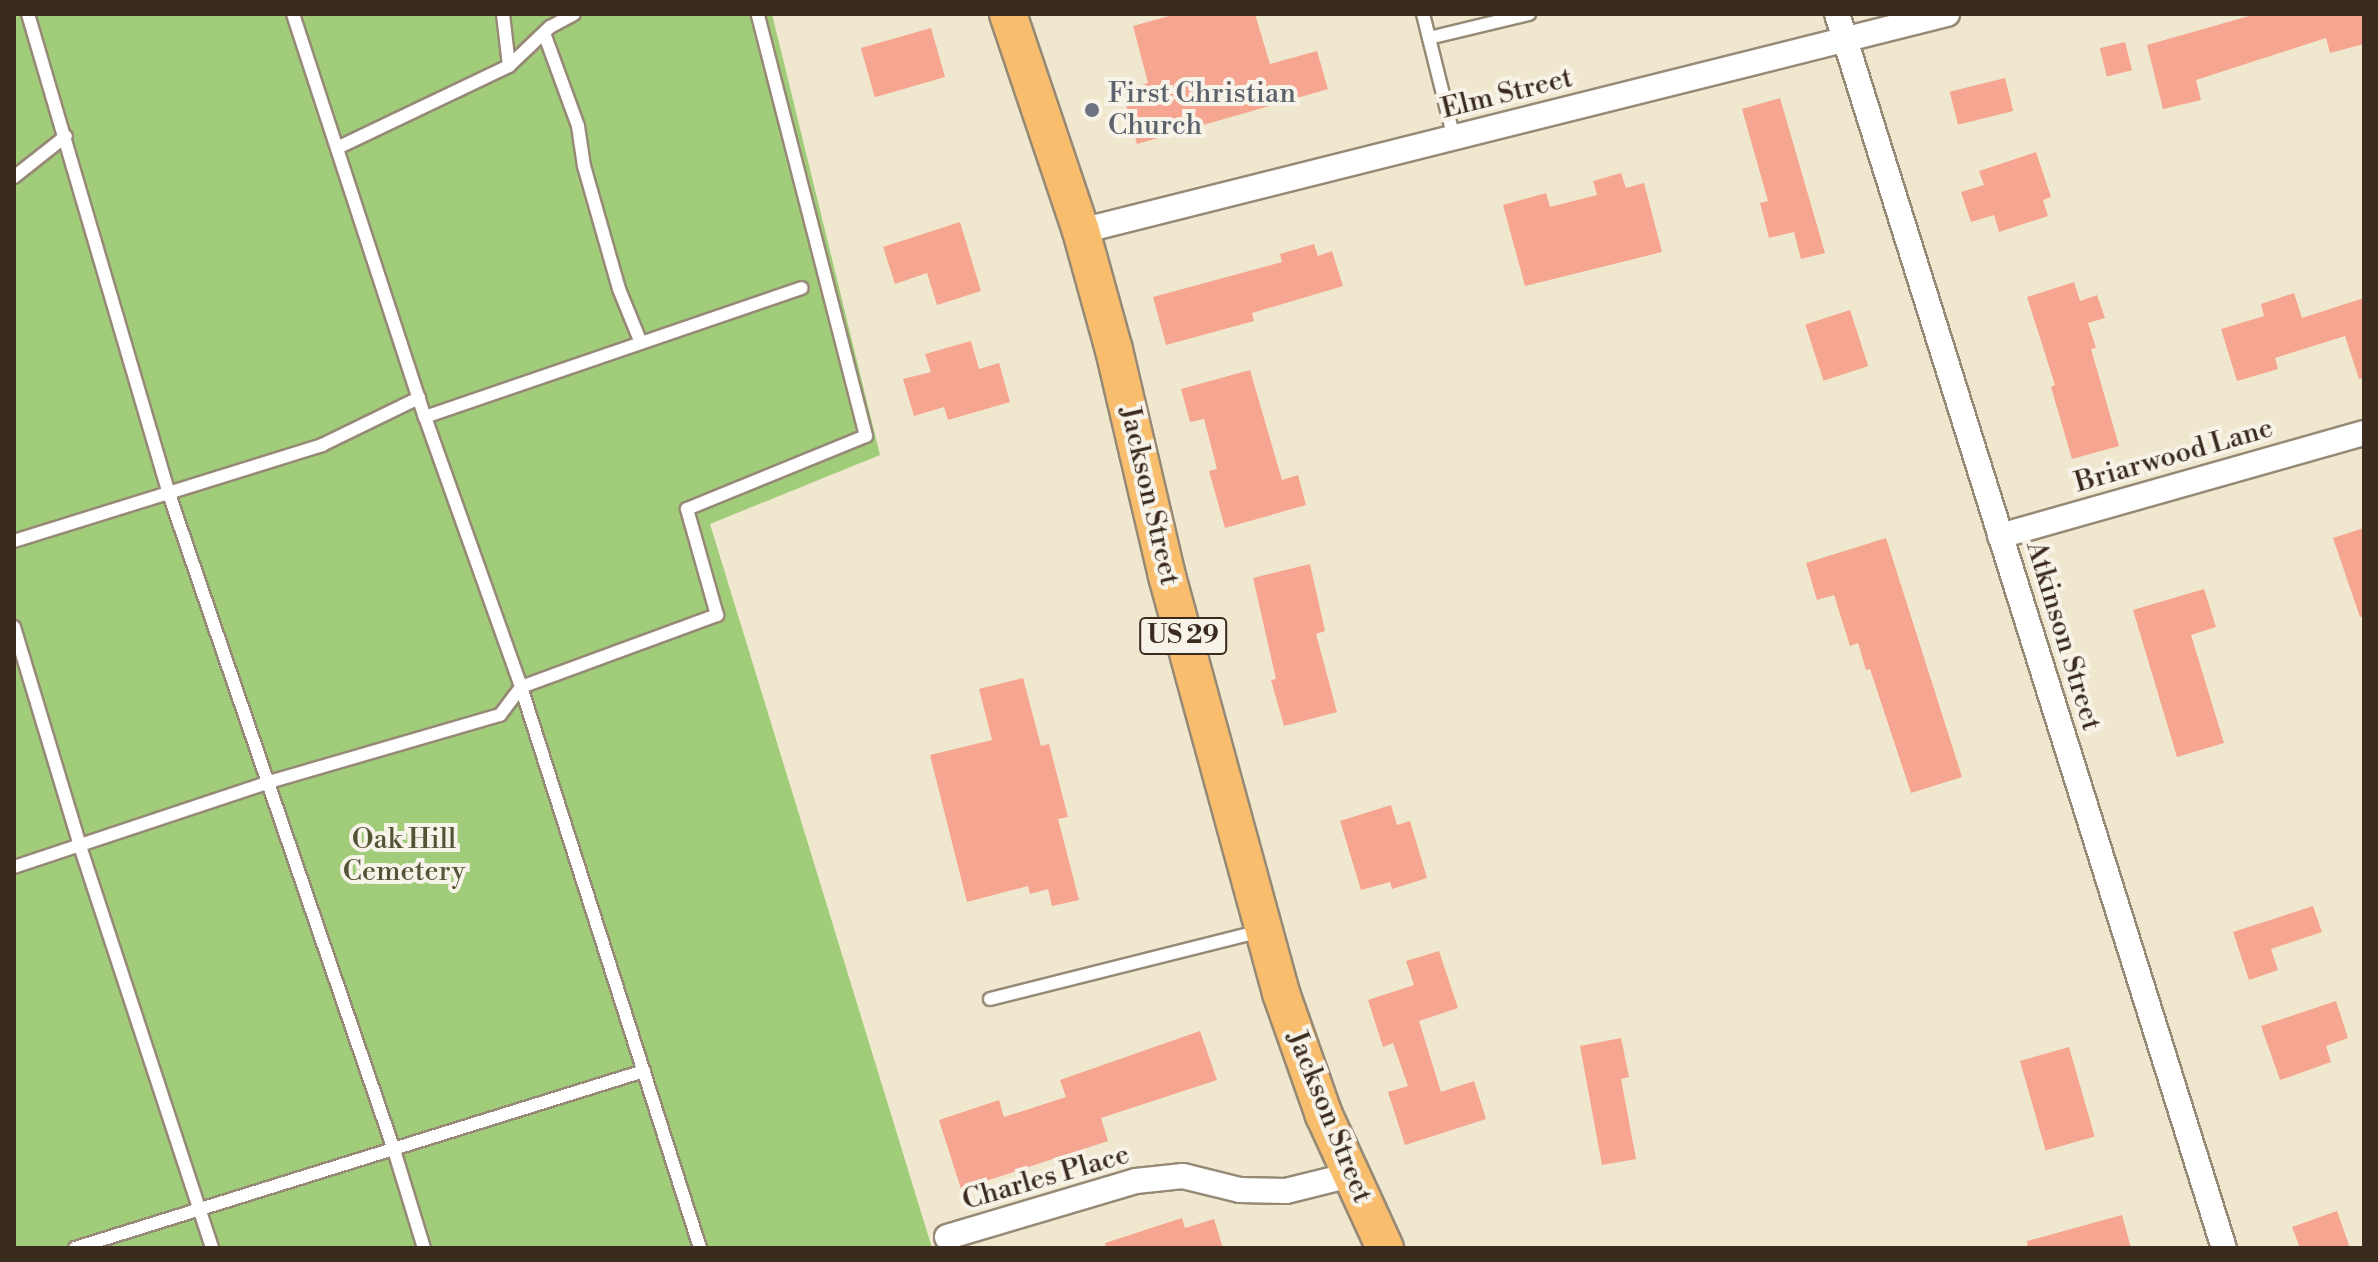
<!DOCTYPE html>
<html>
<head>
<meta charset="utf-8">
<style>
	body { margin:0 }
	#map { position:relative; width:2378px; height:1262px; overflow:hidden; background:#f0e8ce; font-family:"Libre Bodoni",serif }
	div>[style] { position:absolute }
	.green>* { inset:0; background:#a1cd7a }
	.building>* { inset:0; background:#f6a591; transform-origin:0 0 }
	.roads { filter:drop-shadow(2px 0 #968976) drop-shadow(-2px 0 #968976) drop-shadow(0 2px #968976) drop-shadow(0 -2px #968976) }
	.lane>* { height:12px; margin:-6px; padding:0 6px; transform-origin:6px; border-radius:6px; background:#fff }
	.street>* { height:24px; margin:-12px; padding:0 12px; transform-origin:12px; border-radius:12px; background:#fff }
	.primary>* { height:36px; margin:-18px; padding:0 18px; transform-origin:18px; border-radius:18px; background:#f9be6d }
	.dots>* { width:22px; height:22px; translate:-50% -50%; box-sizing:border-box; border:4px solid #f7f3e8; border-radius:50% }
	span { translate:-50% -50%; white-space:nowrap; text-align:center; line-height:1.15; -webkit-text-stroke:8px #f7f3e8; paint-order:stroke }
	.shield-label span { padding:2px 6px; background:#f7f3e8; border:2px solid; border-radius:6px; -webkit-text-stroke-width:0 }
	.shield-label { font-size:26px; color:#3b2a1e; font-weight:700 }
	.worship-label { font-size:28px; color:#5b616d }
	.left { translate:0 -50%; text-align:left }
	.street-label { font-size:28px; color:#3b2a1e }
	.park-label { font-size:28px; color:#545335 }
	.frame { position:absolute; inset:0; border:16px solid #3b2a1e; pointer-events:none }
</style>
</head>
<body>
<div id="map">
	<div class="green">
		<div style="clip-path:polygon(14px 14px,772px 14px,880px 455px,710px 524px,932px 1248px,14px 1248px)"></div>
	</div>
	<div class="building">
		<div style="clip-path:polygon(1176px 14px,1255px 14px,1270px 64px,1317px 51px,1328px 89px,1137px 144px,1122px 91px,1148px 83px,1133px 26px)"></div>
		<div style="clip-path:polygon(2256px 14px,2364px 14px,2364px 44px,2330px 53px,2326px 38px,2196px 80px,2201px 100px,2163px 109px,2147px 45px)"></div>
		<div style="left:931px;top:28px;width:51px;height:73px;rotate:74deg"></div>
		<div style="left:2125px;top:42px;width:29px;height:26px;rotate:76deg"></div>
		<div style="left:2005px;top:78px;width:34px;height:57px;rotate:76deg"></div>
		<div style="clip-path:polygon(1780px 98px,1825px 253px,1801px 259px,1794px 232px,1769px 238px,1760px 203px,1768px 201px,1742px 109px)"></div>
		<div style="clip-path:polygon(2036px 152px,2051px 197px,2043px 200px,2048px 216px,1999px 232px,1994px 215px,1971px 222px,1961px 192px,1984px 185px,1979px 171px)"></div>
		<div style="clip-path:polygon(1621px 173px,1626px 188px,1644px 183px,1662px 252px,1525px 286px,1503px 205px,1546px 193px,1550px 207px,1597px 195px,1593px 181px)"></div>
		<div style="clip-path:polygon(960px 222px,981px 291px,937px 305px,927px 273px,895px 284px,883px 247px)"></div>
		<div style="clip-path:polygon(1314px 244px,1318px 256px,1332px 251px,1343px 286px,1252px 313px,1254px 321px,1166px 345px,1153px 297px,1282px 262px,1280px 254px)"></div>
		<div style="clip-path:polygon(2074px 282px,2080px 301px,2097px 295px,2105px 318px,2088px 323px,2096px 348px,2091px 349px,2119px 446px,2072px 459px,2051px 387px,2055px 385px,2027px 297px)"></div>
		<div style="clip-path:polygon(2294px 293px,2302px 318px,2364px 298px,2364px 378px,2359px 379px,2345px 336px,2275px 358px,2278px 369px,2237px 381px,2221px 329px,2264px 316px,2261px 304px)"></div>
		<div style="left:1850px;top:310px;width:59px;height:47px;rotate:72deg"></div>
		<div style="clip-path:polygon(971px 341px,979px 369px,999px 363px,1010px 402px,948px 420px,944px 407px,914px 416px,903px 379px,931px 372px,925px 354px)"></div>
		<div style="clip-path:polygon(1250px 370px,1282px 480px,1298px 475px,1306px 505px,1225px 528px,1209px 471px,1217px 469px,1204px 419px,1190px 422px,1181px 389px)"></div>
		<div style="clip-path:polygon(2364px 528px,2364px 616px,2360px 617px,2333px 538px)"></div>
		<div style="clip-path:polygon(1886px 538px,1962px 777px,1911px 793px,1870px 669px,1866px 670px,1858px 643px,1850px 646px,1834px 595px,1817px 600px,1806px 563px)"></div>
		<div style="clip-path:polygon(1310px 564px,1325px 631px,1316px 634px,1337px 712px,1284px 726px,1271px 680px,1276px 679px,1253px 578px)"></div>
		<div style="clip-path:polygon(2204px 589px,2216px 627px,2191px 635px,2224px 743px,2177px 757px,2133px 610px)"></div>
		<div style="clip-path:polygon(1023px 678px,1041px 746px,1049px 744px,1068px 817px,1058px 819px,1079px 900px,1052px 906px,1048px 889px,1030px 894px,1028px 886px,967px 902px,930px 755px,992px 740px,979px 689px)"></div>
		<div style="clip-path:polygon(1391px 805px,1397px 825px,1410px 821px,1427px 878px,1392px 889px,1390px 882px,1361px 890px,1340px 821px)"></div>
		<div style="clip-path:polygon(2313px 906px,2322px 932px,2271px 949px,2278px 970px,2249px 980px,2233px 932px)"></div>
		<div style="clip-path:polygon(1439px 951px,1458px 1008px,1419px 1021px,1441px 1092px,1474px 1081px,1486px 1119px,1405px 1145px,1388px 1092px,1408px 1086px,1393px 1043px,1383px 1047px,1368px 1000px,1414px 985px,1406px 961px)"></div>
		<div style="clip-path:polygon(2336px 1001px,2348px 1038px,2326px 1046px,2331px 1062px,2280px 1080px,2261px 1026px)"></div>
		<div style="clip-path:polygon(1200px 1031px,1217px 1080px,1101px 1118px,1108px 1141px,961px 1189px,939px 1120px,999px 1100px,1004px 1117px,1066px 1097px,1060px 1080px)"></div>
		<div style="clip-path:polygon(1621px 1038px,1629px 1077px,1621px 1079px,1636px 1159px,1602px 1165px,1580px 1046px)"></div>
		<div style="left:2069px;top:1047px;width:93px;height:51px;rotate:74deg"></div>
		<div style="clip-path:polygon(2337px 1211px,2350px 1248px,2300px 1248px,2292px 1227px)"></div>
		<div style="clip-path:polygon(2122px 1215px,2131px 1248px,2028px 1248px,2027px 1241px)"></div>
		<div style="clip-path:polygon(1182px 1218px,1185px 1228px,1214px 1219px,1223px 1248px,1106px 1248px,1105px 1243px)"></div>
	</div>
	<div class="roads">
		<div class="lane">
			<div style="left:28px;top:14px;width:500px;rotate:73.63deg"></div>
			<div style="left:169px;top:494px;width:694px;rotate:71.07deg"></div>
			<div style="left:394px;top:1150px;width:102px;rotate:73deg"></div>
			<div style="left:293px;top:14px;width:424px;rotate:71.9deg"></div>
			<div style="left:425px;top:417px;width:287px;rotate:70.4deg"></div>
			<div style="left:521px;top:687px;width:589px;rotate:72.3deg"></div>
			<div style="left:503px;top:14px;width:52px;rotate:83.4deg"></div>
			<div style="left:1423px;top:14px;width:128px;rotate:76deg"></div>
			<div style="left:544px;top:33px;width:99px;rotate:69.9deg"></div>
			<div style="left:578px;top:126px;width:40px;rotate:81.5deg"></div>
			<div style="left:584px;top:166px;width:128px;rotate:74.1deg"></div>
			<div style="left:619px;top:289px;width:58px;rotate:67.8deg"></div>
			<div style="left:1429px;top:38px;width:103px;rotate:-13.5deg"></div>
			<div style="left:337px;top:148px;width:191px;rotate:-25.5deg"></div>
			<div style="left:509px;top:66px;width:57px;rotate:-43.6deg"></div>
			<div style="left:550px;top:27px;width:27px;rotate:-28deg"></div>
			<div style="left:14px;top:177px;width:66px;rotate:-38.3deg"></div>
			<div style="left:425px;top:417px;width:398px;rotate:-18.9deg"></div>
			<div style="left:14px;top:541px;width:323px;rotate:-17.3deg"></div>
			<div style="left:322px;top:445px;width:108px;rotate:-25.9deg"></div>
			<div style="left:14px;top:627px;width:229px;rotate:73.2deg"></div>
			<div style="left:80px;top:846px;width:423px;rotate:71.8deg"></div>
			<div style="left:14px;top:867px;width:269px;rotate:-18.4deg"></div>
			<div style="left:269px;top:782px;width:241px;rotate:-16.2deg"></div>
			<div style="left:500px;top:715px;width:35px;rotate:-53deg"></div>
			<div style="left:521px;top:687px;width:209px;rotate:-20.2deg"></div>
			<div style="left:717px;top:615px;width:110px;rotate:-105.8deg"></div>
			<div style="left:687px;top:509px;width:193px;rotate:-22.2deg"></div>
			<div style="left:866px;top:436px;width:436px;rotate:-104.4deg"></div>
			<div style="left:990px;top:999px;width:278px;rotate:-14.1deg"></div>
			<div style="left:75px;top:1248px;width:596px;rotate:-17.28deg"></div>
		</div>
		<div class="street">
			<div style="left:1837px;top:14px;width:1293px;rotate:72.59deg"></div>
			<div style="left:1081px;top:231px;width:893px;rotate:-14.07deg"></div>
			<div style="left:2000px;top:536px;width:378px;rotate:-15.8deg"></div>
			<div style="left:947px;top:1237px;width:197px;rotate:-16.5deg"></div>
			<div style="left:1136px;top:1181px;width:47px;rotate:-6.1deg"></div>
			<div style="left:1183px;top:1176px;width:59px;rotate:13.8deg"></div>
			<div style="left:1240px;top:1190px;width:46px;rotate:1.2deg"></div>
			<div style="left:1286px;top:1191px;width:66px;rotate:-14deg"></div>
		</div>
		<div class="primary">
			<div style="left:1008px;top:14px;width:229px;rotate:71.4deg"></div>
			<div style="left:1081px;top:231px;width:123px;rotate:74.5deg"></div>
			<div style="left:1114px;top:350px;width:232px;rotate:76.8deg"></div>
			<div style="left:1167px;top:576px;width:432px;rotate:74.7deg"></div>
			<div style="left:1281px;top:993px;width:129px;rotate:70.6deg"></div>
			<div style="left:1324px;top:1115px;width:146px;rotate:65.4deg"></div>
		</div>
	</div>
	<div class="dots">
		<div style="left:1092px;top:110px;background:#6b7280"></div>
	</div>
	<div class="shield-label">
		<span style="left:1183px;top:636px">US 29</span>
	</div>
	<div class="worship-label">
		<span class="left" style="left:1108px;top:110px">First Christian<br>Church</span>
	</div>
	<div class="street-label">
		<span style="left:1507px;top:94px;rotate:-14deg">Elm Street</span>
		<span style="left:2174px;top:456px;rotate:-16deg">Briarwood Lane</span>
		<span style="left:1149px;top:496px;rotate:77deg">Jackson Street</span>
		<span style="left:2063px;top:636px;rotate:73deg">Atkinson Street</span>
		<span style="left:1329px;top:1117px;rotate:68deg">Jackson Street</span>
		<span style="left:1046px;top:1178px;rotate:-16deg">Charles Place</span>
	</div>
	<div class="park-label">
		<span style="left:404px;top:856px">Oak Hill<br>Cemetery</span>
	</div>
	<div class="frame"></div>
</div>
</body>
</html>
